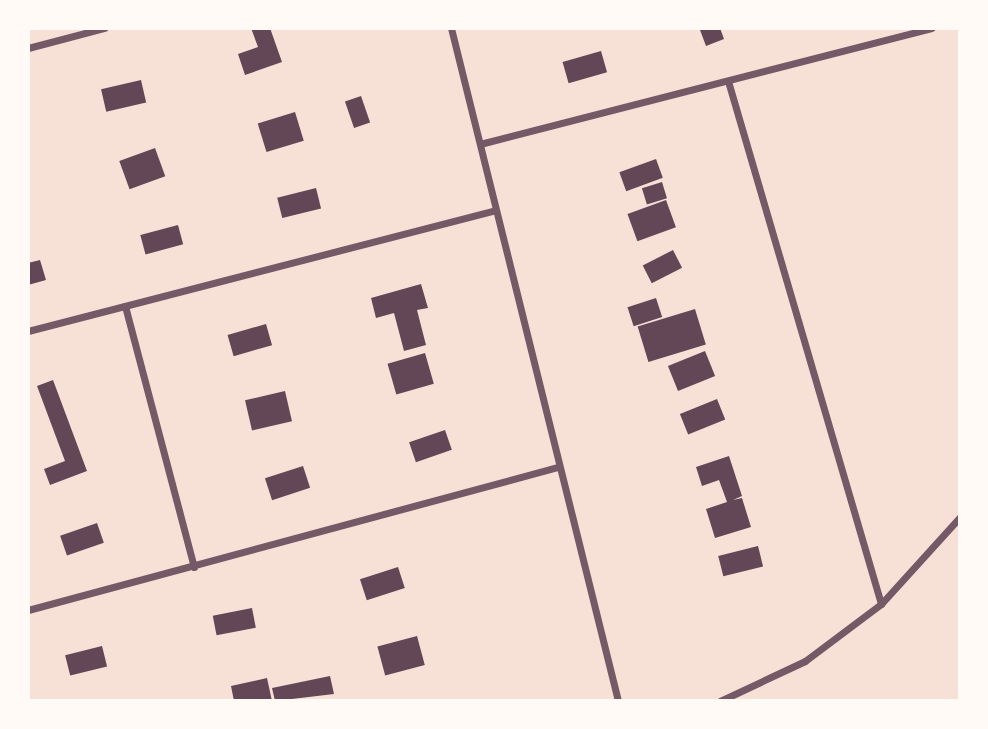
<!DOCTYPE html>
<html>
<head>
<meta charset="utf-8">
<style>
	body { margin:0 }
	#map { position:relative; width:988px; height:729px; overflow:hidden; background:#f7e1d7; font-family:"Alegreya Sans",sans-serif }
	div>[style] { position:absolute }
	.building>* { inset:0; background:#644757; transform-origin:0 0 }
	.minor>* { height:7px; margin:-3.5px; padding:0 3.5px; transform-origin:3.5px; border-radius:3.5px; background:#755966 }
	span { translate:-50% -50%; white-space:nowrap; text-align:center; line-height:1.15; -webkit-text-stroke:6px #fffaf5; paint-order:stroke }
	.frame { position:absolute; inset:0; border:30px solid #fffaf5; pointer-events:none }
</style>
</head>
<body>
<div id="map">
	<div class="building">
		<div style="clip-path:polygon(251px 28px,270px 28px,282px 62px,245px 75px,238px 54px,258px 47px)"></div>
		<div style="clip-path:polygon(720px 28px,724px 39px,706px 46px,700px 30px)"></div>
		<div style="left:601px;top:51px;width:22px;height:40px;rotate:74deg"></div>
		<div style="left:141px;top:80px;width:23px;height:41px;rotate:77deg"></div>
		<div style="left:361px;top:96px;width:28px;height:17px;rotate:71deg"></div>
		<div style="left:295px;top:112px;width:30px;height:39px;rotate:73deg"></div>
		<div style="left:155px;top:148px;width:30px;height:38px;rotate:70deg"></div>
		<div style="left:656px;top:159px;width:20px;height:39px;rotate:70deg"></div>
		<div style="left:662px;top:182px;width:17px;height:21px;rotate:73deg"></div>
		<div style="left:316px;top:188px;width:21px;height:40px;rotate:76deg"></div>
		<div style="left:666px;top:200px;width:29px;height:41px;rotate:70deg"></div>
		<div style="left:178px;top:225px;width:20px;height:39px;rotate:75deg"></div>
		<div style="left:673px;top:250px;width:20px;height:34px;rotate:63deg"></div>
		<div style="clip-path:polygon(40px 260px,46px 280px,28px 285px,28px 263px)"></div>
		<div style="clip-path:polygon(421px 284px,428px 308px,417px 310px,426px 345px,404px 351px,394px 313px,376px 318px,371px 298px)"></div>
		<div style="left:656px;top:298px;width:20px;height:30px;rotate:72deg"></div>
		<div style="left:695px;top:309px;width:37px;height:60px;rotate:73deg"></div>
		<div style="left:266px;top:324px;width:22px;height:40px;rotate:74deg"></div>
		<div style="left:705px;top:351px;width:27px;height:40px;rotate:68deg"></div>
		<div style="left:425px;top:353px;width:32px;height:39px;rotate:74deg"></div>
		<div style="clip-path:polygon(53px 380px,87px 471px,50px 485px,44px 469px,65px 461px,37px 386px)"></div>
		<div style="left:285px;top:391px;width:31px;height:41px;rotate:77deg"></div>
		<div style="left:717px;top:399px;width:22px;height:40px;rotate:68deg"></div>
		<div style="left:445px;top:430px;width:21px;height:38px;rotate:71deg"></div>
		<div style="clip-path:polygon(729px 456px,742px 496px,733px 500px,742px 498px,751px 527px,715px 538px,706px 509px,727px 502px,719px 480px,702px 486px,696px 467px)"></div>
		<div style="left:303px;top:466px;width:23px;height:40px;rotate:72deg"></div>
		<div style="left:97px;top:523px;width:21px;height:39px;rotate:71deg"></div>
		<div style="left:758px;top:546px;width:21px;height:41px;rotate:76deg"></div>
		<div style="left:398px;top:567px;width:22px;height:40px;rotate:72deg"></div>
		<div style="left:252px;top:608px;width:20px;height:40px;rotate:79deg"></div>
		<div style="left:417px;top:636px;width:30px;height:41px;rotate:75deg"></div>
		<div style="left:102px;top:646px;width:21px;height:38px;rotate:76deg"></div>
		<div style="clip-path:polygon(330px 676px,334px 694px,275px 701px,272px 688px)"></div>
		<div style="clip-path:polygon(267px 678px,272px 701px,234px 701px,231px 686px)"></div>
	</div>
	<div class="minor">
		<div style="left:451px;top:28px;width:693px;rotate:76.06deg"></div>
		<div style="left:28px;top:48px;width:79px;rotate:-14.7deg"></div>
		<div style="left:728px;top:81px;width:545px;rotate:73.69deg"></div>
		<div style="left:480px;top:144px;width:466px;rotate:-14.4deg"></div>
		<div style="left:125px;top:306px;width:270px;rotate:75.2deg"></div>
		<div style="left:28px;top:331px;width:482px;rotate:-14.5deg"></div>
		<div style="left:28px;top:610px;width:549px;rotate:-15.1deg"></div>
		<div style="left:720px;top:701px;width:94px;rotate:-25.2deg"></div>
		<div style="left:805px;top:661px;width:95px;rotate:-36.9deg"></div>
		<div style="left:881px;top:604px;width:118px;rotate:-47.8deg"></div>
	</div>
	<div class="frame"></div>
</div>
</body>
</html>
